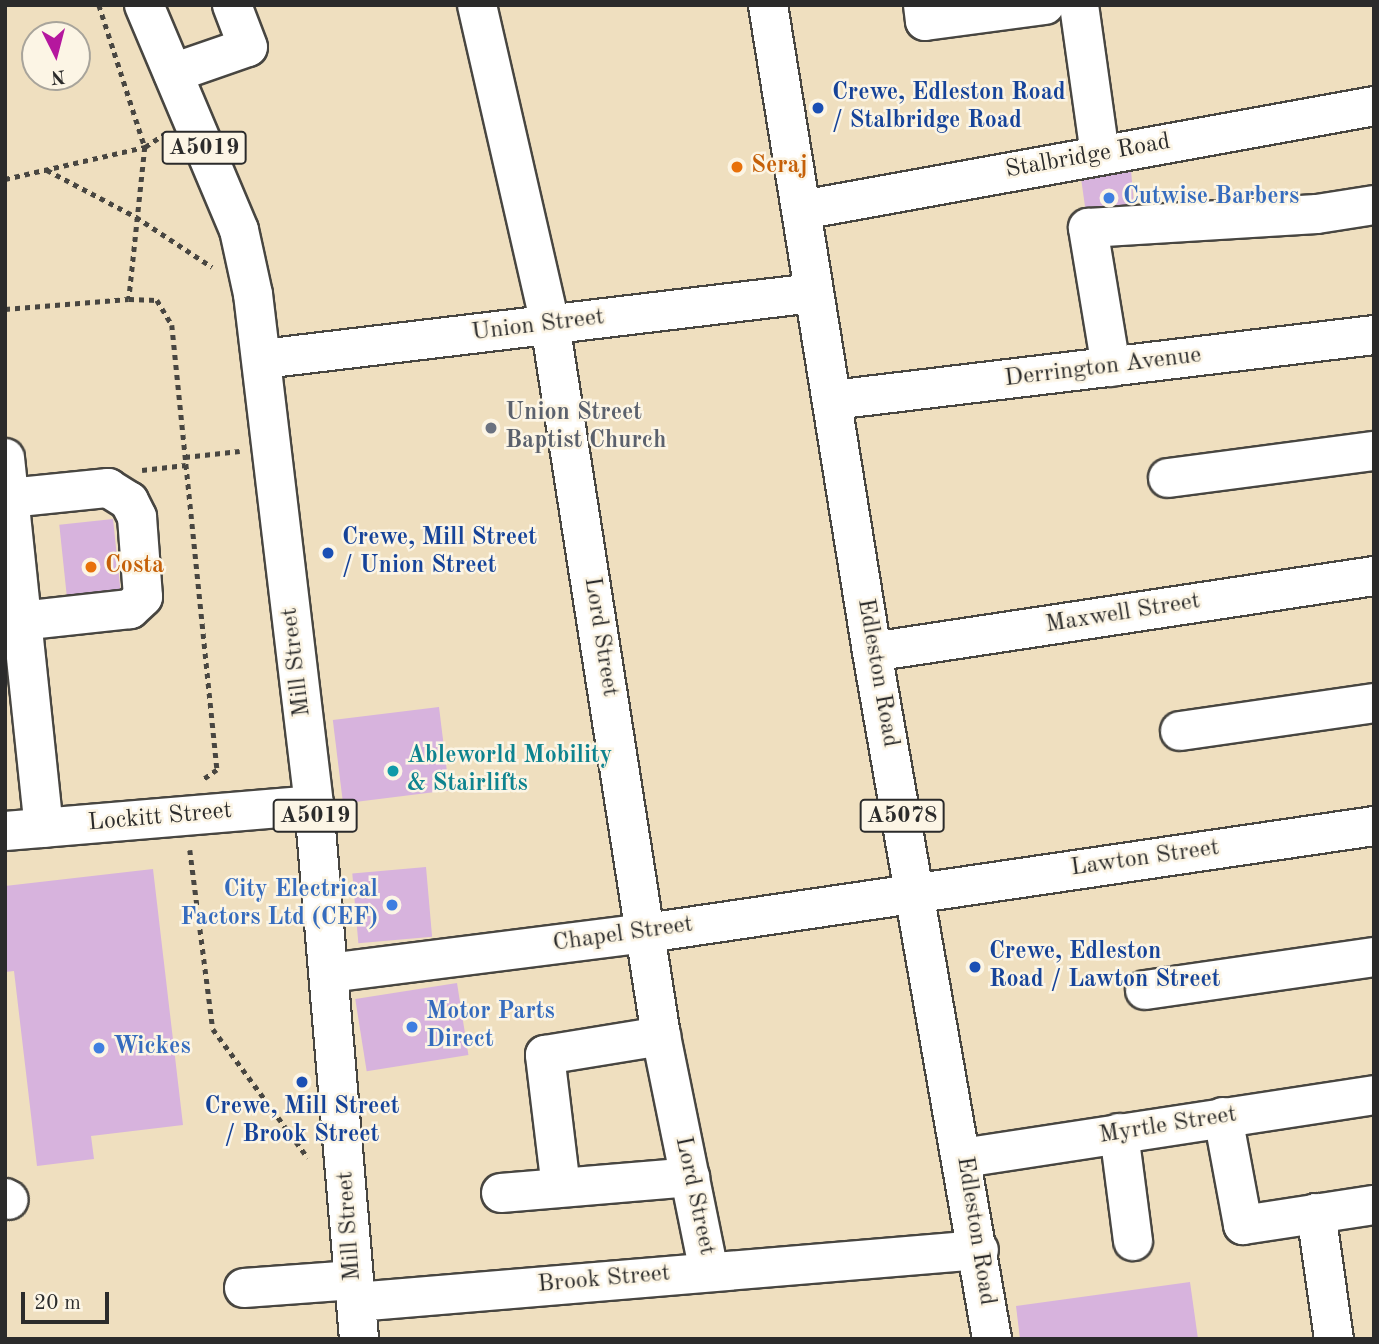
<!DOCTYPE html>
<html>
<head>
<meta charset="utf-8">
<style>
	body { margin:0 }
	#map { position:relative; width:1379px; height:1344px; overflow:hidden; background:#efdfbf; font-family:"Old Standard TT",serif }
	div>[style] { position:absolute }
	.building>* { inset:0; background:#d7b3dd; transform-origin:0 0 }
	.path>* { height:4.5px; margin-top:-2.25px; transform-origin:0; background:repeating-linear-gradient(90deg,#484641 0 5px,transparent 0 10px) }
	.roads { filter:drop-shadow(2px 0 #484641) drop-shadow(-2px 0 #484641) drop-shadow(0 2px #484641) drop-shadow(0 -2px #484641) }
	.minor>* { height:38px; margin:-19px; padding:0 19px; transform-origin:19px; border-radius:19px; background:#fff }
	.major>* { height:38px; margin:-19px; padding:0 19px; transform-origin:19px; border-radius:19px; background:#fff }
	.dots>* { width:19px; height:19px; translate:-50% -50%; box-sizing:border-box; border:4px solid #fcf5e5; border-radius:50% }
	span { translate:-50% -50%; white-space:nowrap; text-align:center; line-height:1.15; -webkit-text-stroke:5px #fcf5e5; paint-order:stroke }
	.shield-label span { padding:2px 5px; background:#fcf5e5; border:2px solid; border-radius:5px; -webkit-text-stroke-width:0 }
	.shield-label { font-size:23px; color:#2b2b2b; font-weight:700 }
	.transit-label { font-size:24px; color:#164399; font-weight:700 }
	.left { translate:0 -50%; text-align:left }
	.street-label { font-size:24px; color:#2b2b2b }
	.food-label { font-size:24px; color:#c56008; font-weight:700 }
	.shop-label { font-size:24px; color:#366cbe; font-weight:700 }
	.right { translate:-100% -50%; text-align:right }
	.worship-label { font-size:24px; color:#5b616d; font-weight:700 }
	.culture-label { font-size:24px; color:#0d838f; font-weight:700 }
	.frame { position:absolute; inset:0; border:7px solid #2b2b2b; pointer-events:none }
	.north { position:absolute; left:21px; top:21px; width:70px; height:70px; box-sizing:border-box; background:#fcf5e5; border:2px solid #a8a49b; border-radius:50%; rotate:174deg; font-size:19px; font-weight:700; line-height:28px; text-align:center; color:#2b2b2b }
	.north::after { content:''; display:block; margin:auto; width:24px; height:32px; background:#b5179e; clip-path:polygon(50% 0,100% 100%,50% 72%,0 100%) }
	.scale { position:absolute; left:21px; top:1292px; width:88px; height:32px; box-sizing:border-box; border:4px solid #2b2b2b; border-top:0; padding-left:9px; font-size:21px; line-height:24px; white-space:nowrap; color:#2b2b2b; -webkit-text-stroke:5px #fcf5e5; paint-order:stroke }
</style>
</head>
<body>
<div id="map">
	<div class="building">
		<div style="clip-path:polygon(1131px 170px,1135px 217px,1088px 228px,1081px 178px)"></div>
		<div style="left:113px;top:519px;width:80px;height:54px;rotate:84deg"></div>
		<div style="left:439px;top:707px;width:84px;height:107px;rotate:83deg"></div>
		<div style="left:426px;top:867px;width:70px;height:74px;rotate:85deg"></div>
		<div style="clip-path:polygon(153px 869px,183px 1125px,91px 1136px,94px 1159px,37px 1166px,14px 971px,5px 972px,5px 886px)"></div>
		<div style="left:457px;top:983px;width:73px;height:103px;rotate:81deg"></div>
		<div style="clip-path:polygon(1190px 1282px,1198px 1339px,1020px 1339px,1016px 1306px)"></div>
	</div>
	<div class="path">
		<div style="left:99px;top:5px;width:149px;rotate:72.1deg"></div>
		<div style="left:145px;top:147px;width:153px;rotate:96deg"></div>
		<div style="left:129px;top:299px;width:28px;rotate:2deg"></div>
		<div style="left:157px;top:300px;width:29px;rotate:59deg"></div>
		<div style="left:172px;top:325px;width:447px;rotate:84.2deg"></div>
		<div style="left:217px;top:770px;width:16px;rotate:145deg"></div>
		<div style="left:47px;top:170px;width:101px;rotate:27.8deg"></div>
		<div style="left:136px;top:217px;width:91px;rotate:33.3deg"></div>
		<div style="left:5px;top:179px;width:144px;rotate:-12.9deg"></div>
		<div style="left:145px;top:147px;width:23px;rotate:-34deg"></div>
		<div style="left:5px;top:309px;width:124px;rotate:-4.6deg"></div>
		<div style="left:185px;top:457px;width:55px;rotate:-6.2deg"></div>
		<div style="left:142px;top:470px;width:44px;rotate:-6.5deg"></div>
		<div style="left:190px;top:850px;width:180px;rotate:82.7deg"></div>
		<div style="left:213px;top:1029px;width:160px;rotate:53.6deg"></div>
	</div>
	<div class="roads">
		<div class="minor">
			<div style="left:477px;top:5px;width:327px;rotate:77.1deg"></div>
			<div style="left:550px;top:324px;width:721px;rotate:81.14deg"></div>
			<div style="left:661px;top:1036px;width:240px;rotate:78.5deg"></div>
			<div style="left:923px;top:5px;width:16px;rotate:83deg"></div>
			<div style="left:925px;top:21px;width:121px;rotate:-7.6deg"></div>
			<div style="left:1079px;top:5px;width:150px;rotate:82deg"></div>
			<div style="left:173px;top:73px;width:79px;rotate:-19.1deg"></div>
			<div style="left:248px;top:47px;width:45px;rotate:-110.9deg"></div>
			<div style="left:802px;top:210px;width:581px;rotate:-10.3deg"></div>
			<div style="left:263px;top:359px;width:554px;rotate:-6.84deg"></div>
			<div style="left:1111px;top:367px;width:141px;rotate:-99.4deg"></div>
			<div style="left:1088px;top:228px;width:229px;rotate:-3.5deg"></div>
			<div style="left:1317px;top:214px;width:58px;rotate:-9deg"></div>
			<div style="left:833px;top:400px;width:545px;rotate:-6.85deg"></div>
			<div style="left:5px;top:458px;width:372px;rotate:84deg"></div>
			<div style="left:1168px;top:478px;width:208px;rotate:-7.5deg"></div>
			<div style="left:9px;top:498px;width:100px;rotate:-5.8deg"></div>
			<div style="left:108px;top:488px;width:25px;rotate:32deg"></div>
			<div style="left:129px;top:501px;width:18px;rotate:63deg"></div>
			<div style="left:137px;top:517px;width:80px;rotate:85.7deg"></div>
			<div style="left:143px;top:597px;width:18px;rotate:137deg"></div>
			<div style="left:130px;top:609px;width:109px;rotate:173.7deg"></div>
			<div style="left:872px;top:652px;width:508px;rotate:-8.61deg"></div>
			<div style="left:1180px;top:731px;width:196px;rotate:-8.2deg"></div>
			<div style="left:5px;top:831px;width:310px;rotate:-4.8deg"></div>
			<div style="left:329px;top:973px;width:321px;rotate:-7.2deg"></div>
			<div style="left:647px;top:933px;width:735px;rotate:-8.37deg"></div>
			<div style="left:1145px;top:990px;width:231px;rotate:-8.2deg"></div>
			<div style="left:1223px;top:1117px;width:110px;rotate:79.5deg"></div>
			<div style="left:1243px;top:1225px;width:133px;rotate:-8.7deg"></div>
			<div style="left:1119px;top:1133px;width:109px;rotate:82.6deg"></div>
			<div style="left:963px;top:1158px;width:416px;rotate:-8.7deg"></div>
			<div style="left:559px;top:1171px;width:117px;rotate:-96.9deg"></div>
			<div style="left:545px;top:1055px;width:118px;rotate:-9.3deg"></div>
			<div style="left:501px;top:1193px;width:190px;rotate:-4.8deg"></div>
			<div style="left:5px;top:1198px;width:4px;rotate:27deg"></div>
			<div style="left:1316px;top:1213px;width:127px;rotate:81.9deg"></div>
			<div style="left:244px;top:1288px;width:110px;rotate:-4.2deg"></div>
			<div style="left:356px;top:1302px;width:625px;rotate:-4.77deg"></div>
		</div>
		<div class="major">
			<div style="left:144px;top:5px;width:244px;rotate:67.1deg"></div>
			<div style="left:239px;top:230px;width:66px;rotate:77.7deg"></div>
			<div style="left:253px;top:294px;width:515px;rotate:83.19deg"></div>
			<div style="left:314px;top:805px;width:536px;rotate:85.18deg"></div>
			<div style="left:768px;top:5px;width:655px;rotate:80.87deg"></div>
			<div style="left:872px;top:652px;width:697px;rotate:80.09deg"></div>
		</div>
	</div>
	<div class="dots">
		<div style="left:818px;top:108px;background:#1a4fb4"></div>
		<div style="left:737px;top:167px;background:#e8710a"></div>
		<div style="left:1109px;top:198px;background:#3f7fe0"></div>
		<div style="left:491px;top:428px;background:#6b7280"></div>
		<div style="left:328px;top:553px;background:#1a4fb4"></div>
		<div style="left:91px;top:567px;background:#e8710a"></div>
		<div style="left:393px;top:771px;background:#0f9aa8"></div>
		<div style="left:392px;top:905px;background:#3f7fe0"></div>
		<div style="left:975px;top:967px;background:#1a4fb4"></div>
		<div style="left:412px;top:1027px;background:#3f7fe0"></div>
		<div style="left:99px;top:1048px;background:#3f7fe0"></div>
		<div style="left:302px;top:1082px;background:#1a4fb4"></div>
	</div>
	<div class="shield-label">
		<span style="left:204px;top:148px">A5019</span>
		<span style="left:315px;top:816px">A5019</span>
		<span style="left:902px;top:816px">A5078</span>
	</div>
	<div class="transit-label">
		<span class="left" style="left:832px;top:108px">Crewe, Edleston Road<br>/ Stalbridge Road</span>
		<span class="left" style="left:342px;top:553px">Crewe, Mill Street<br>/ Union Street</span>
		<span class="left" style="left:989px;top:967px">Crewe, Edleston<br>Road / Lawton Street</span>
		<span style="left:302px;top:1122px">Crewe, Mill Street<br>/ Brook Street</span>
	</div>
	<div class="street-label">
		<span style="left:1088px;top:157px;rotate:-10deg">Stalbridge Road</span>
		<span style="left:538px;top:326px;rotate:-7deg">Union Street</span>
		<span style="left:1103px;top:368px;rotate:-7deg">Derrington Avenue</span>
		<span style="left:1123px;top:614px;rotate:-9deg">Maxwell Street</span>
		<span style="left:600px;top:637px;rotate:81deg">Lord Street</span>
		<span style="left:297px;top:662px;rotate:-97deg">Mill Street</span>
		<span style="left:877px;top:673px;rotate:80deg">Edleston Road</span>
		<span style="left:160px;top:818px;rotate:-5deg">Lockitt Street</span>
		<span style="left:1145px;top:859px;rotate:-8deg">Lawton Street</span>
		<span style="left:623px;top:935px;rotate:-8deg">Chapel Street</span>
		<span style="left:1168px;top:1126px;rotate:-9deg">Myrtle Street</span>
		<span style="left:694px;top:1196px;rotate:78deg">Lord Street</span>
		<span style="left:350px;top:1226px;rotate:-94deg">Mill Street</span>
		<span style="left:975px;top:1231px;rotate:81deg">Edleston Road</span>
		<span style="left:604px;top:1280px;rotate:-5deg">Brook Street</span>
	</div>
	<div class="food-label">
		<span class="left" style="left:751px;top:167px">Seraj</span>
		<span class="left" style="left:105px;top:567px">Costa</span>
	</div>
	<div class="shop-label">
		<span class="left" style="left:1123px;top:198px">Cutwise Barbers</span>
		<span class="right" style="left:378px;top:905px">City Electrical<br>Factors Ltd (CEF)</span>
		<span class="left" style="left:426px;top:1027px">Motor Parts<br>Direct</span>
		<span class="left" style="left:113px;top:1048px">Wickes</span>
	</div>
	<div class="worship-label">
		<span class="left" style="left:505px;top:428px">Union Street<br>Baptist Church</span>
	</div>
	<div class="culture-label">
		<span class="left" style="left:407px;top:771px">Ableworld Mobility<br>&amp; Stairlifts</span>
	</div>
	<div class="frame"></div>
	<div class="north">N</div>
	<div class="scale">20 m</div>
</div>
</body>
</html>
